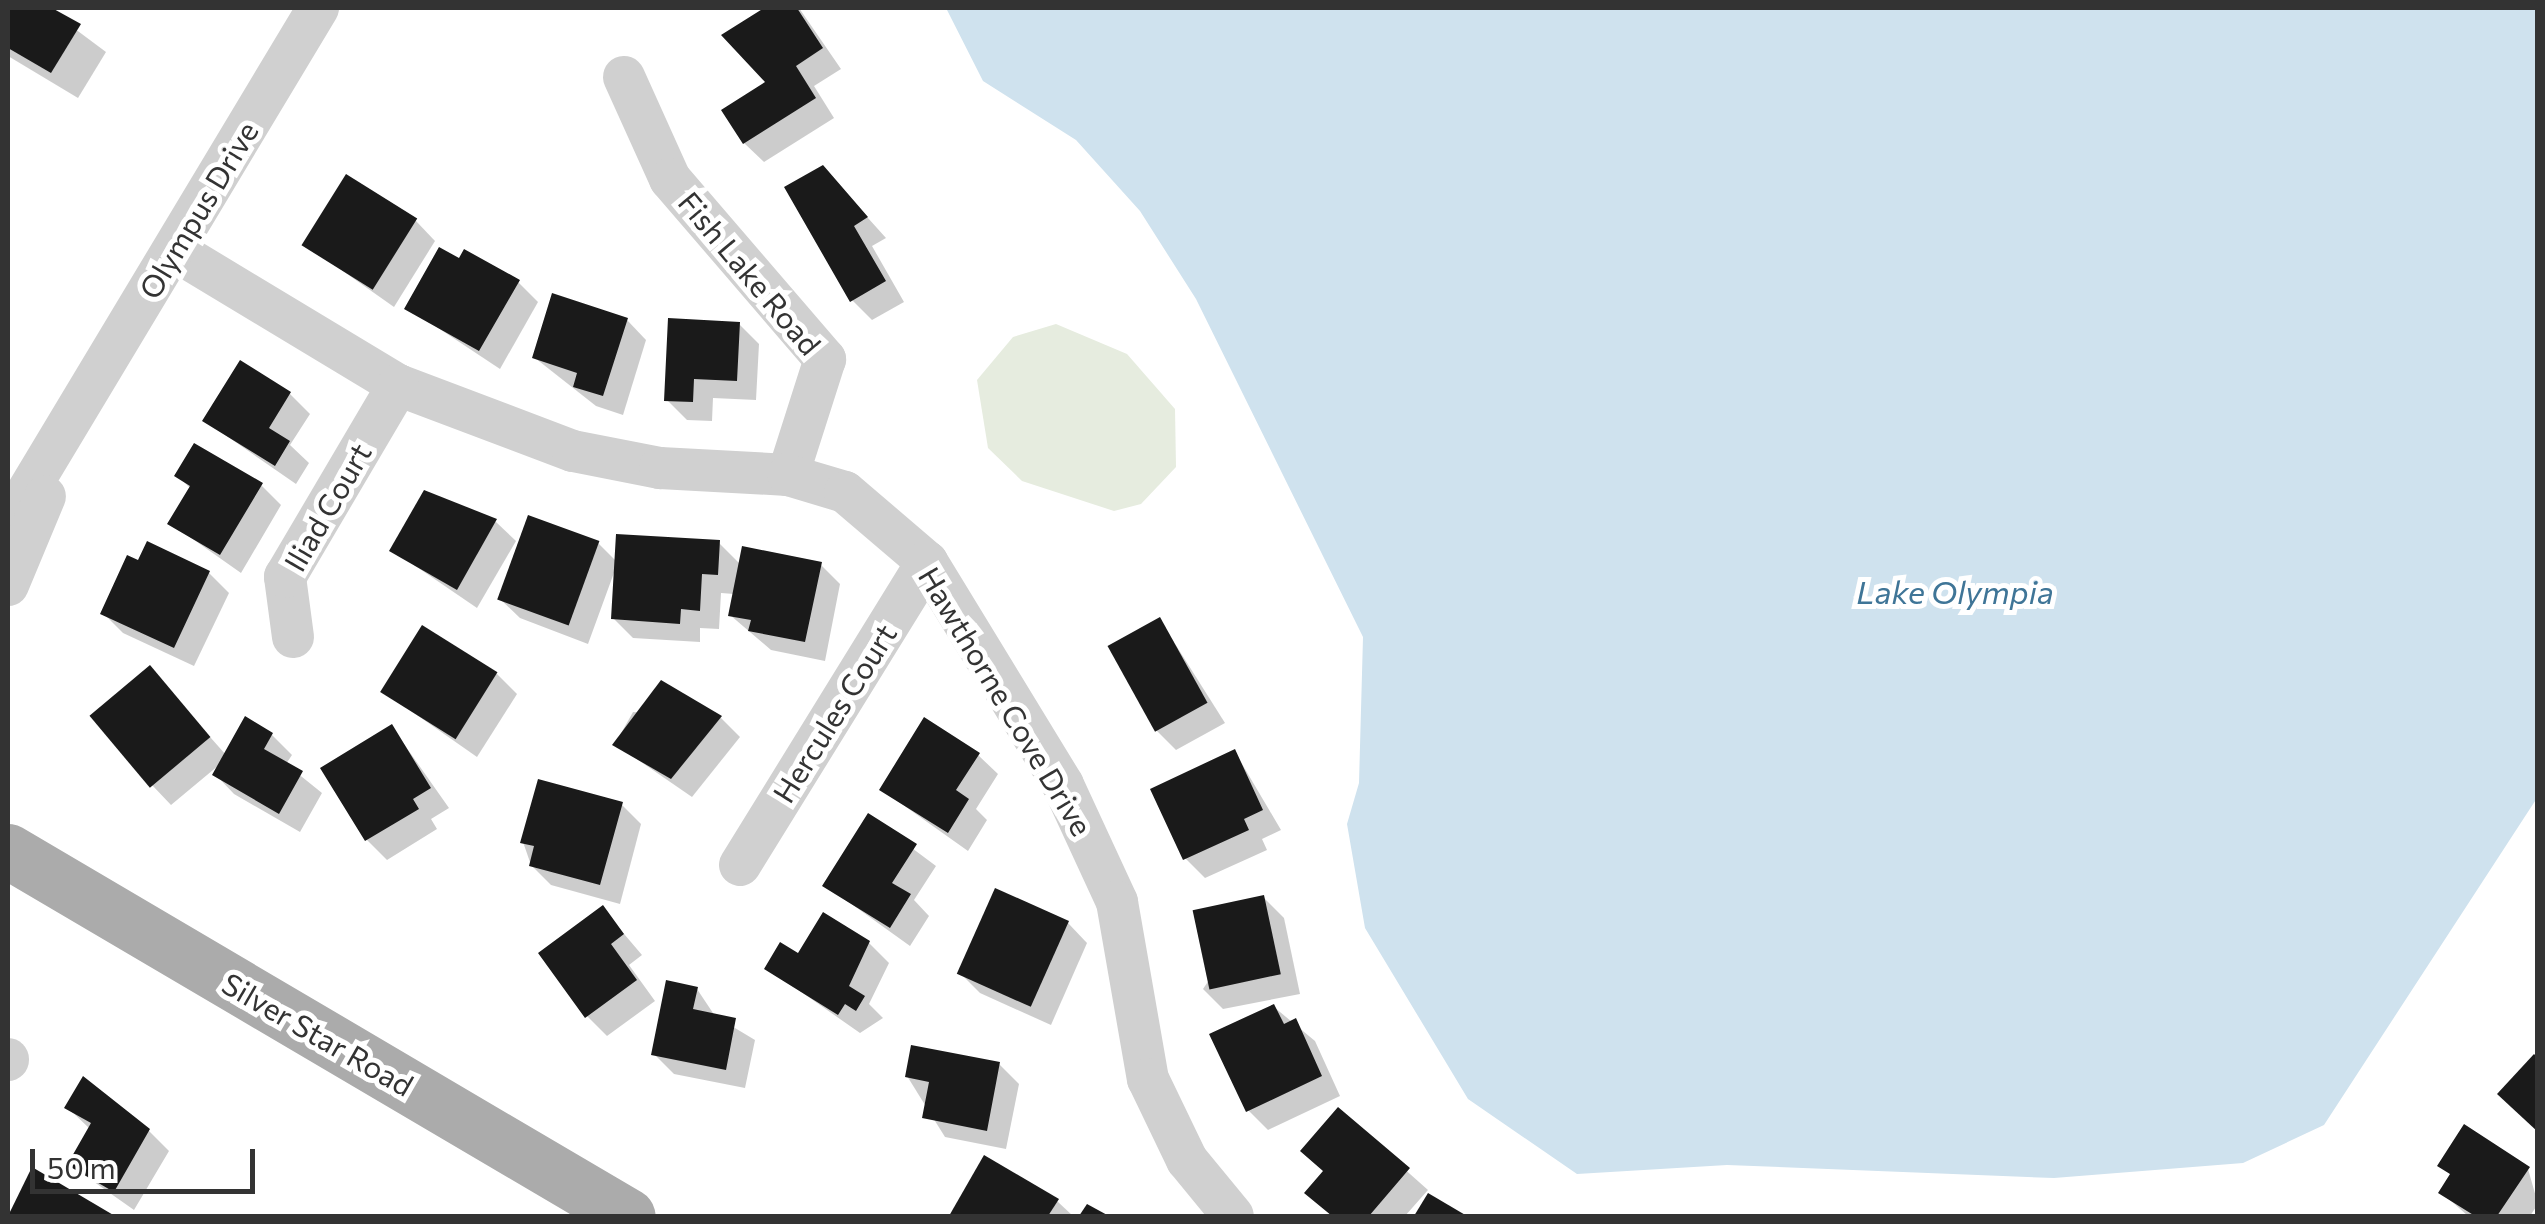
<!DOCTYPE html>
<html>
<head>
<meta charset="utf-8">
<style>
	body { margin:0 }
	#map { position:relative; width:2545px; height:1224px; overflow:hidden; background:#fff; font-family:Commissioner,sans-serif }
	div>[style] { position:absolute }
	.green>* { inset:0; background:#e6ecdf }
	.water>* { inset:0; background:#cfe2ee }
	.shadow>* { inset:0; background:#0003 }
	.building>* { inset:0; background:#1a1a1a; transform-origin:0 0 }
	.minor>* { height:42px; margin:-21px; padding:0 21px; transform-origin:21px; border-radius:21px; background:#d0d0d0 }
	.major>* { height:55px; margin:-27.5px; padding:0 27.5px; transform-origin:27.5px; border-radius:27.5px; background:#ababab }
	span { translate:-50% -50%; white-space:nowrap; text-align:center; line-height:1.15; -webkit-text-stroke:10px #fff; paint-order:stroke }
	.street-label { font-size:30px; color:#333 }
	.water-label { font-size:32px; color:#3f7597; font-style:italic }
	.frame { position:absolute; inset:0; border:10px solid #333; pointer-events:none }
	.scale { position:absolute; left:30px; top:1149px; width:225px; height:45px; box-sizing:border-box; border:5px solid #333; border-top:0; padding-left:12px; font-size:30px; line-height:35px; white-space:nowrap; color:#333; -webkit-text-stroke:8px #fff; paint-order:stroke }
</style>
</head>
<body>
<div id="map">
	<div class="green">
		<div style="clip-path:polygon(1056px 324px,1127px 354px,1175px 409px,1176px 467px,1141px 504px,1114px 511px,1022px 481px,988px 448px,977px 380px,1013px 337px)"></div>
	</div>
	<div class="water">
		<div style="clip-path:polygon(946px 8px,2537px 8px,2537px 798px,2324px 1125px,2243px 1163px,2054px 1178px,1727px 1165px,1577px 1174px,1468px 1099px,1365px 928px,1347px 824px,1359px 783px,1363px 637px,1196px 299px,1140px 211px,1076px 140px,983px 81px)"></div>
	</div>
	<div class="shadow">
		<div style="clip-path:polygon(8px 8px,47px 8px,106px 52px,78px 98px,8px 56px)"></div>
		<div style="clip-path:polygon(769px 8px,799px 8px,841px 69px,814px 86px,834px 118px,764px 162px,744px 143px,769px 83px,725px 35px)"></div>
		<div style="clip-path:polygon(823px 168px,886px 238px,872px 246px,904px 302px,872px 320px,852px 300px)"></div>
		<div style="clip-path:polygon(416px 221px,435px 241px,394px 307px,306px 245px)"></div>
		<div style="clip-path:polygon(518px 282px,538px 302px,500px 369px,408px 308px)"></div>
		<div style="clip-path:polygon(627px 320px,646px 340px,623px 415px,596px 406px,535px 358px)"></div>
		<div style="clip-path:polygon(739px 324px,759px 344px,756px 400px,713px 398px,712px 421px,687px 420px,667px 400px)"></div>
		<div style="clip-path:polygon(290px 394px,310px 414px,290px 445px,309px 463px,296px 484px,205px 421px)"></div>
		<div style="clip-path:polygon(178px 476px,261px 485px,281px 505px,241px 573px,170px 523px,191px 489px)"></div>
		<div style="clip-path:polygon(425px 494px,496px 522px,516px 541px,477px 608px,392px 550px)"></div>
		<div style="clip-path:polygon(598px 543px,617px 562px,719px 543px,740px 564px,820px 564px,840px 584px,825px 661px,771px 650px,730px 615px,734px 594px,721px 593px,719px 629px,700px 628px,700px 642px,633px 638px,613px 618px,615px 570px,588px 644px,520px 618px,500px 599px)"></div>
		<div style="clip-path:polygon(139px 564px,209px 573px,229px 593px,194px 666px,123px 633px,103px 613px)"></div>
		<div style="clip-path:polygon(1160px 620px,1225px 723px,1176px 750px,1156px 730px)"></div>
		<div style="clip-path:polygon(150px 669px,226px 755px,272px 735px,292px 755px,286px 764px,322px 793px,300px 832px,234px 794px,215px 774px,219px 765px,171px 805px,152px 785px)"></div>
		<div style="clip-path:polygon(497px 674px,517px 694px,477px 757px,384px 692px)"></div>
		<div style="clip-path:polygon(633px 712px,721px 718px,740px 737px,692px 797px,615px 744px)"></div>
		<div style="clip-path:polygon(392px 727px,449px 808px,431px 819px,437px 829px,387px 860px,367px 840px)"></div>
		<div style="clip-path:polygon(1235px 752px,1281px 830px,1262px 839px,1267px 850px,1205px 878px,1185px 858px)"></div>
		<div style="clip-path:polygon(978px 755px,998px 774px,976px 809px,987px 820px,968px 851px,882px 790px)"></div>
		<div style="clip-path:polygon(621px 804px,641px 824px,620px 904px,551px 885px,531px 865px,523px 842px)"></div>
		<div style="clip-path:polygon(869px 816px,936px 866px,914px 900px,929px 916px,910px 946px,825px 885px)"></div>
		<div style="clip-path:polygon(1264px 898px,1284px 918px,1300px 994px,1223px 1009px,1203px 989px)"></div>
		<div style="clip-path:polygon(602px 908px,642px 955px,629px 965px,655px 1001px,607px 1036px,587px 1016px)"></div>
		<div style="clip-path:polygon(1068px 923px,1087px 943px,1051px 1025px,980px 993px,960px 973px)"></div>
		<div style="clip-path:polygon(869px 943px,889px 963px,869px 1004px,883px 1018px,860px 1033px,767px 968px)"></div>
		<div style="clip-path:polygon(697px 989px,715px 1016px,755px 1040px,745px 1088px,674px 1074px,654px 1054px)"></div>
		<div style="clip-path:polygon(1274px 1007px,1315px 1041px,1340px 1096px,1268px 1130px,1248px 1110px)"></div>
		<div style="clip-path:polygon(999px 1064px,1019px 1084px,1006px 1149px,945px 1137px,907px 1076px)"></div>
		<div style="clip-path:polygon(67px 1107px,149px 1131px,169px 1151px,134px 1210px,70px 1165px,90px 1129px)"></div>
		<div style="clip-path:polygon(1338px 1110px,1428px 1190px,1405px 1216px,1332px 1216px,1308px 1193px,1325px 1172px)"></div>
		<div style="clip-path:polygon(985px 1159px,1057px 1201px,1073px 1216px,952px 1216px)"></div>
		<div style="clip-path:polygon(2441px 1165px,2528px 1169px,2538px 1204px,2530px 1216px,2468px 1216px,2441px 1192px,2452px 1176px)"></div>
		<div style="clip-path:polygon(32px 1170px,110px 1216px,8px 1216px)"></div>
	</div>
	<div class="building">
		<div style="clip-path:polygon(8px 8px,52px 8px,81px 24px,51px 73px,8px 48px)"></div>
		<div style="clip-path:polygon(764px 8px,797px 8px,823px 48px,796px 66px,816px 98px,743px 144px,721px 110px,765px 82px,721px 35px)"></div>
		<div style="clip-path:polygon(823px 165px,868px 217px,854px 226px,886px 281px,850px 302px,784px 187px)"></div>
		<div style="left:346px;top:174px;width:84px;height:84px;rotate:32deg"></div>
		<div style="clip-path:polygon(439px 247px,459px 258px,464px 249px,520px 280px,479px 351px,404px 309px)"></div>
		<div style="clip-path:polygon(552px 293px,628px 318px,603px 396px,573px 387px,577px 373px,532px 358px)"></div>
		<div style="clip-path:polygon(668px 318px,740px 322px,737px 381px,694px 379px,693px 402px,664px 401px)"></div>
		<div style="clip-path:polygon(240px 360px,291px 392px,269px 428px,290px 441px,275px 466px,202px 421px)"></div>
		<div style="clip-path:polygon(194px 443px,263px 483px,220px 555px,167px 524px,190px 486px,174px 476px)"></div>
		<div style="clip-path:polygon(424px 490px,497px 519px,457px 590px,389px 551px)"></div>
		<div style="left:528px;top:515px;width:76px;height:90px;rotate:20deg"></div>
		<div style="clip-path:polygon(616px 534px,720px 540px,718px 575px,702px 574px,700px 611px,681px 609px,680px 624px,611px 619px)"></div>
		<div style="clip-path:polygon(147px 541px,210px 571px,174px 648px,100px 614px,127px 555px,138px 560px)"></div>
		<div style="clip-path:polygon(742px 546px,822px 562px,805px 642px,748px 631px,751px 620px,728px 616px)"></div>
		<div style="left:1160px;top:617px;width:98px;height:60px;rotate:61deg"></div>
		<div style="left:422px;top:625px;width:89px;height:79px;rotate:32deg"></div>
		<div style="left:150px;top:665px;width:94px;height:79px;rotate:50deg"></div>
		<div style="clip-path:polygon(661px 680px,722px 716px,671px 779px,612px 745px)"></div>
		<div style="clip-path:polygon(245px 716px,273px 733px,264px 749px,303px 771px,279px 814px,212px 775px)"></div>
		<div style="clip-path:polygon(924px 717px,980px 753px,956px 790px,969px 799px,948px 833px,879px 790px)"></div>
		<div style="clip-path:polygon(392px 724px,431px 788px,413px 799px,419px 809px,365px 841px,320px 768px)"></div>
		<div style="clip-path:polygon(1235px 749px,1263px 810px,1244px 819px,1249px 830px,1183px 860px,1150px 789px)"></div>
		<div style="clip-path:polygon(538px 779px,623px 802px,600px 885px,529px 866px,534px 846px,520px 843px)"></div>
		<div style="clip-path:polygon(868px 813px,917px 844px,892px 883px,911px 894px,890px 928px,822px 886px)"></div>
		<div style="left:995px;top:888px;width:81px;height:94px;rotate:24deg"></div>
		<div style="left:1264px;top:895px;width:81px;height:73px;rotate:78deg"></div>
		<div style="clip-path:polygon(603px 905px,624px 934px,611px 944px,637px 980px,585px 1018px,538px 953px)"></div>
		<div style="clip-path:polygon(823px 912px,870px 941px,849px 986px,865px 996px,856px 1011px,845px 1004px,838px 1015px,764px 969px,780px 942px,798px 953px)"></div>
		<div style="clip-path:polygon(666px 980px,698px 987px,693px 1009px,736px 1018px,726px 1070px,651px 1055px)"></div>
		<div style="clip-path:polygon(1274px 1004px,1284px 1024px,1296px 1018px,1322px 1076px,1246px 1112px,1209px 1034px)"></div>
		<div style="clip-path:polygon(911px 1045px,1000px 1062px,987px 1131px,922px 1118px,929px 1082px,905px 1077px)"></div>
		<div style="clip-path:polygon(2534px 1054px,2538px 1058px,2538px 1132px,2497px 1094px)"></div>
		<div style="clip-path:polygon(83px 1076px,150px 1129px,114px 1192px,67px 1165px,91px 1123px,64px 1108px)"></div>
		<div style="clip-path:polygon(1338px 1107px,1410px 1168px,1369px 1216px,1332px 1216px,1304px 1193px,1323px 1171px,1300px 1151px)"></div>
		<div style="clip-path:polygon(2464px 1124px,2530px 1167px,2497px 1216px,2475px 1216px,2438px 1193px,2450px 1174px,2437px 1166px)"></div>
		<div style="clip-path:polygon(984px 1155px,1059px 1199px,1048px 1216px,949px 1216px)"></div>
		<div style="clip-path:polygon(32px 1167px,115px 1216px,8px 1216px)"></div>
		<div style="clip-path:polygon(1428px 1193px,1467px 1216px,1414px 1216px)"></div>
		<div style="clip-path:polygon(1087px 1204px,1109px 1216px,1079px 1216px)"></div>
	</div>
	<div class="minor">
		<div style="left:624px;top:77px;width:112px;rotate:65.7deg"></div>
		<div style="left:670px;top:179px;width:238px;rotate:49.3deg"></div>
		<div style="left:825px;top:359px;width:122px;rotate:107.7deg"></div>
		<div style="left:174px;top:250px;width:262px;rotate:31.1deg"></div>
		<div style="left:398px;top:385px;width:187px;rotate:20.7deg"></div>
		<div style="left:573px;top:451px;width:89px;rotate:11.1deg"></div>
		<div style="left:660px;top:468px;width:128px;rotate:3.1deg"></div>
		<div style="left:788px;top:475px;width:59px;rotate:16.6deg"></div>
		<div style="left:845px;top:492px;width:108px;rotate:40.5deg"></div>
		<div style="left:927px;top:562px;width:261px;rotate:58.6deg"></div>
		<div style="left:1063px;top:785px;width:129px;rotate:65.2deg"></div>
		<div style="left:1117px;top:902px;width:180px;rotate:80.1deg"></div>
		<div style="left:1148px;top:1079px;width:90px;rotate:64.3deg"></div>
		<div style="left:1187px;top:1160px;width:72px;rotate:50.6deg"></div>
		<div style="left:8px;top:524px;width:602px;rotate:-59deg"></div>
		<div style="left:8px;top:585px;width:96px;rotate:-67.4deg"></div>
		<div style="left:293px;top:637px;width:61px;rotate:-97.6deg"></div>
		<div style="left:285px;top:577px;width:223px;rotate:-59.5deg"></div>
		<div style="left:740px;top:865px;width:356px;rotate:-58.3deg"></div>
		<div style="left:8px;top:1060px;width:1px;rotate:-90deg"></div>
	</div>
	<div class="major">
		<div style="left:8px;top:851px;width:719px;rotate:30.49deg"></div>
	</div>
	<div class="street-label">
		<span style="left:198px;top:210px;rotate:-59deg">Olympus Drive</span>
		<span style="left:750px;top:273px;rotate:50deg">Fish Lake Road</span>
		<span style="left:327px;top:507px;rotate:-60deg">Iliad Court</span>
		<span style="left:1006px;top:701px;rotate:59deg">Hawthorne Cove Drive</span>
		<span style="left:834px;top:713px;rotate:-58deg">Hercules Court</span>
		<span style="left:318px;top:1034px;rotate:30deg">Silver Star Road</span>
	</div>
	<div class="water-label">
		<span style="left:1955px;top:591px">Lake Olympia</span>
	</div>
	<div class="frame"></div>
	<div class="scale">50 m</div>
</div>
</body>
</html>
